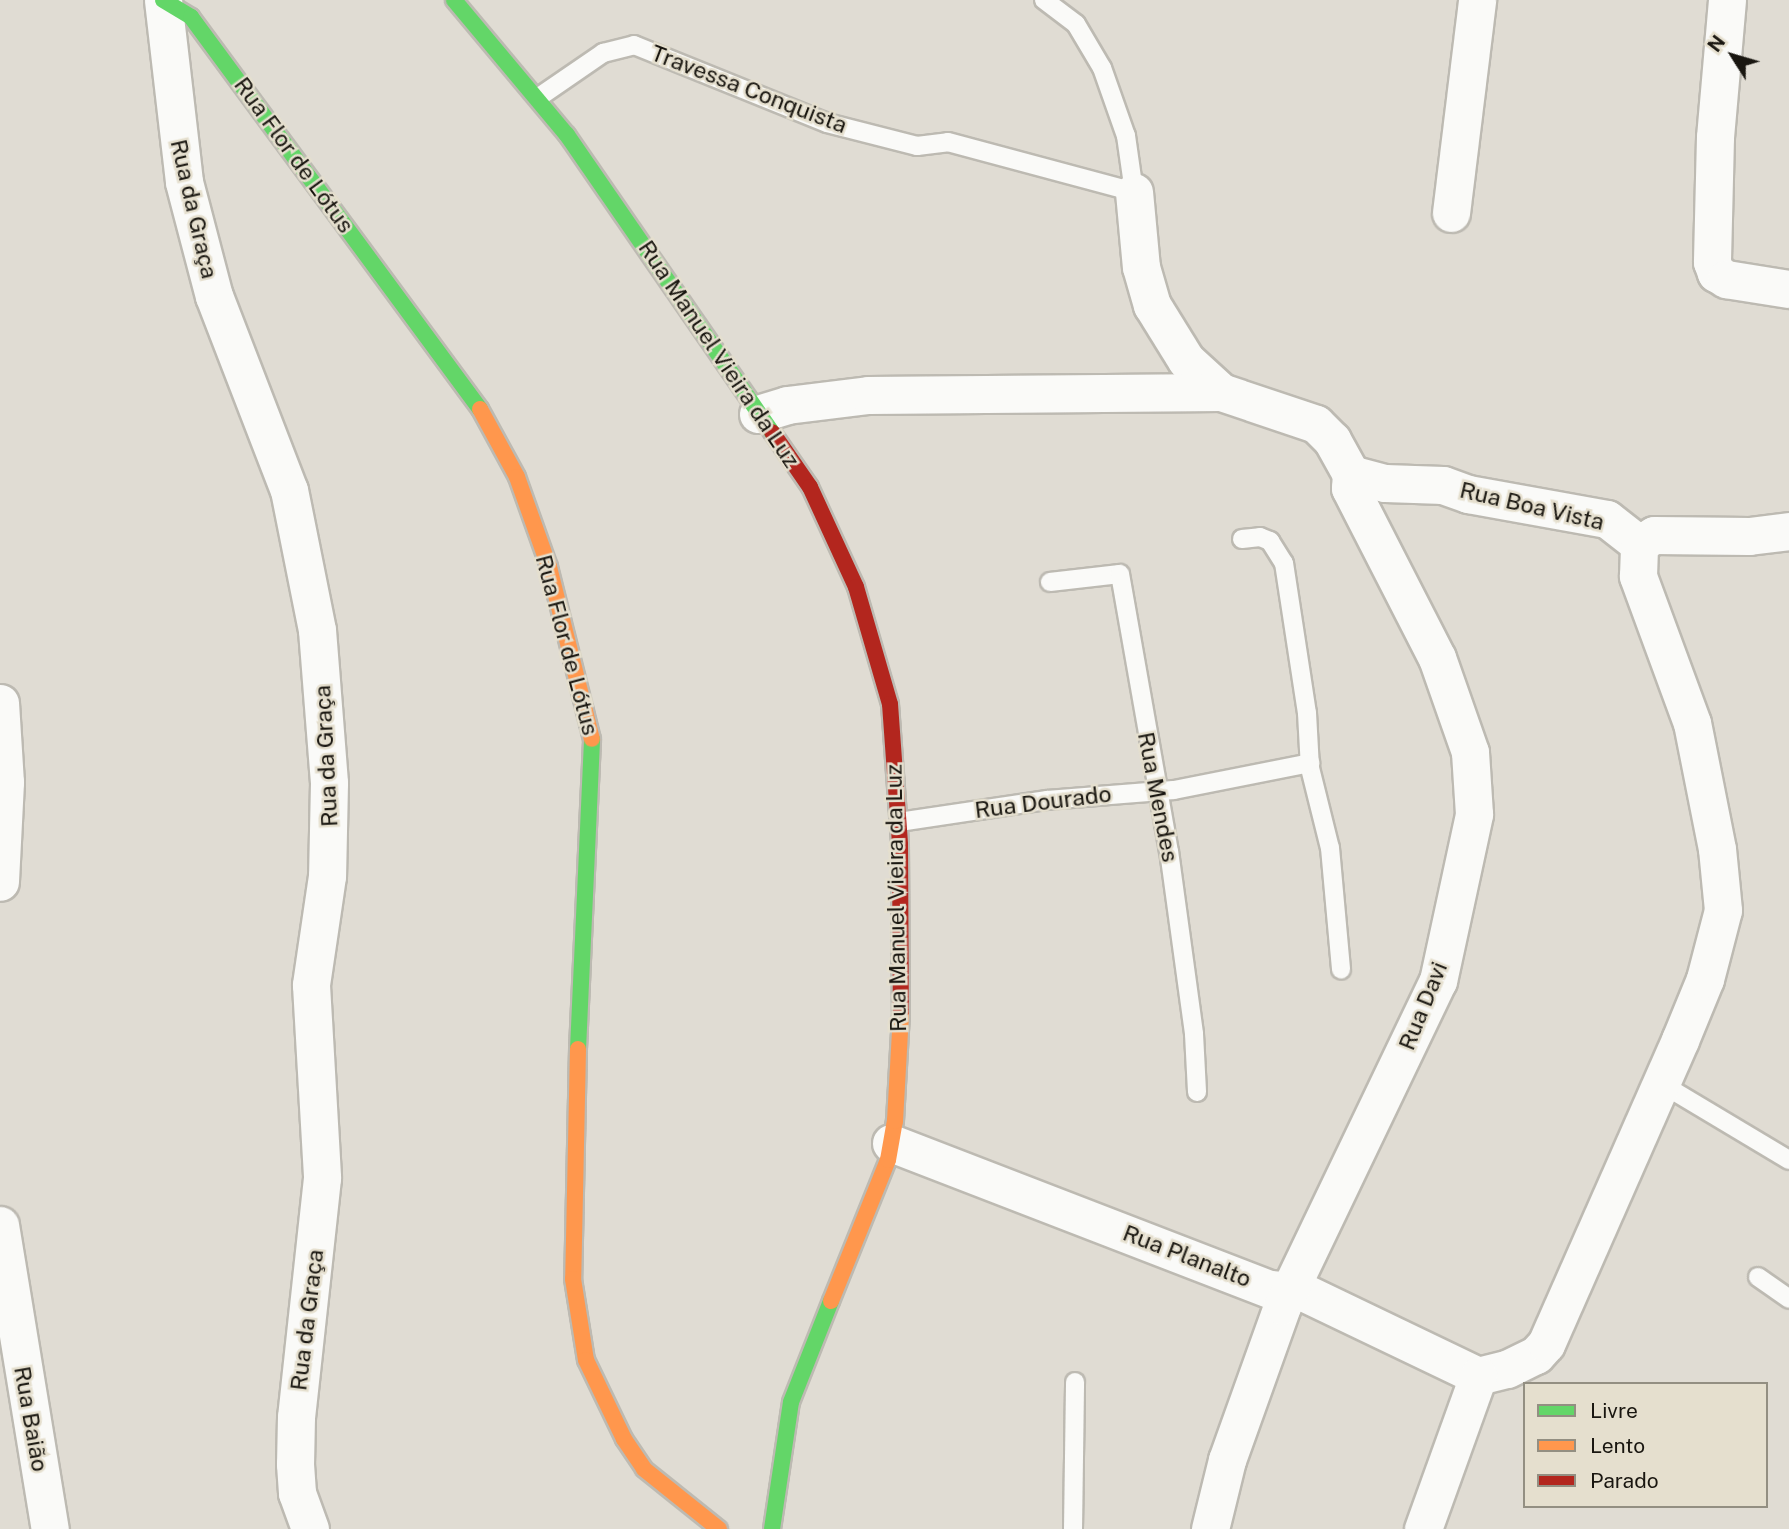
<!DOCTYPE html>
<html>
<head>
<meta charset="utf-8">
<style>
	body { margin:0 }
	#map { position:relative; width:1789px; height:1529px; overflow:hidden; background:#e0dcd3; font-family:"Public Sans",sans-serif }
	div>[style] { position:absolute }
	.roads { filter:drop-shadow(2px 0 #bdbab2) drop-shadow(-2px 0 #bdbab2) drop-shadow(0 2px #bdbab2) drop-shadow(0 -2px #bdbab2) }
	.lane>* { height:18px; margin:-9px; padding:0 9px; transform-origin:9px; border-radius:9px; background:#fafaf8 }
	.street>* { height:37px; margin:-18.5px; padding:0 18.5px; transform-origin:18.5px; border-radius:18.5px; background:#fafaf8 }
	.fast>* { height:16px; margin:-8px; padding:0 8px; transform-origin:8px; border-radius:8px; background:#63d668 }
	.slow>* { height:16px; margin:-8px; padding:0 8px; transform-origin:8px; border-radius:8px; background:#ff974d }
	.jam>* { height:16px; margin:-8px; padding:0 8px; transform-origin:8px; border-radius:8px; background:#b3261e }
	span { translate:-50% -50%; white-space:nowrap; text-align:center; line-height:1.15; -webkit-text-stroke:5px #e5dfce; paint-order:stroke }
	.street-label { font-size:23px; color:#191610 }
	.legend { position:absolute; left:1523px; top:1382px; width:245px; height:126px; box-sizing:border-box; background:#e5dfce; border:2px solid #938f82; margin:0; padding:9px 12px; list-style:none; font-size:21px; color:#191610 }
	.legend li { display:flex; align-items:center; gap:14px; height:35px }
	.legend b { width:35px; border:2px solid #938f82 }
	.north { position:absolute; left:1698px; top:21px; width:70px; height:70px; -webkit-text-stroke:5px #e5dfce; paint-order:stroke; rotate:307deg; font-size:19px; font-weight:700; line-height:28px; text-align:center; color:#191610 }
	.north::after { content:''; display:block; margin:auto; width:24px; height:32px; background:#191610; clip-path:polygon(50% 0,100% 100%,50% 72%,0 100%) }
</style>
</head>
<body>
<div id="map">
	<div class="roads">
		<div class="lane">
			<div style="left:539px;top:97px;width:78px;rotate:-34.5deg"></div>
			<div style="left:603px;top:53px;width:32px;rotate:-14deg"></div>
			<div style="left:634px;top:45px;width:208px;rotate:22deg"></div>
			<div style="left:827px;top:123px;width:93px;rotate:14.3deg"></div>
			<div style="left:917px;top:146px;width:31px;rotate:-7deg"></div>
			<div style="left:948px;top:142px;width:193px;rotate:15deg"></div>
			<div style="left:1134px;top:192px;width:57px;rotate:-98.1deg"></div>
			<div style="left:1126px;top:136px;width:72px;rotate:-109.4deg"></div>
			<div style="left:1102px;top:68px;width:51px;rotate:-120.6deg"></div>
			<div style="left:1076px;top:24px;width:40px;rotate:-143deg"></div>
			<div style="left:1242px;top:539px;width:18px;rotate:-6deg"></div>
			<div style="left:1260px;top:537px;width:11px;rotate:22deg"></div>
			<div style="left:1270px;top:541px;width:26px;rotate:58deg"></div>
			<div style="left:1284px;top:563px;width:152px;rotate:81.3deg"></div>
			<div style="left:1307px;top:713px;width:55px;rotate:86.9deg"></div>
			<div style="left:1310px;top:768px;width:82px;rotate:76deg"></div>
			<div style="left:1330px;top:848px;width:122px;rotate:84.8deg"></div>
			<div style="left:1050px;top:582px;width:70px;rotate:-6.5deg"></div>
			<div style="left:1120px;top:574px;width:281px;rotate:80deg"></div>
			<div style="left:1169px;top:851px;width:185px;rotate:82.2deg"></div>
			<div style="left:1194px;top:1034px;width:58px;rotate:87deg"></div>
			<div style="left:899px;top:822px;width:150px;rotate:-8.5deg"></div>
			<div style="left:1047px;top:800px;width:127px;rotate:-4.5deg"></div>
			<div style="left:1174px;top:790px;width:139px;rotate:-11.2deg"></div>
			<div style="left:1662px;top:1084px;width:148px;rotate:30.9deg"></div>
			<div style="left:1758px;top:1277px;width:38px;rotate:35deg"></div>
			<div style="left:1073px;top:1529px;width:147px;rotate:-89.2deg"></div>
		</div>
		<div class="street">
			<div style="left:163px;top:0;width:183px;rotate:83.4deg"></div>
			<div style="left:184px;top:182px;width:118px;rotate:75.3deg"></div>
			<div style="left:214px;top:296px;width:208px;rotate:68.9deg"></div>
			<div style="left:289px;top:490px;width:143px;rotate:78.7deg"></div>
			<div style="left:317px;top:630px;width:153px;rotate:85.5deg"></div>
			<div style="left:329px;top:783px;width:93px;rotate:91.2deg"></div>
			<div style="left:327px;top:876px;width:110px;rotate:98.4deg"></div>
			<div style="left:311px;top:985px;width:193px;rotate:86.7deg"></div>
			<div style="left:322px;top:1178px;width:240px;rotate:96.2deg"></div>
			<div style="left:296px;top:1417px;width:47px;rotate:91.2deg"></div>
			<div style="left:295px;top:1464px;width:29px;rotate:86deg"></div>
			<div style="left:297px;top:1493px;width:38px;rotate:70deg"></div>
			<div style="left:1727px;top:0;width:138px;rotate:95deg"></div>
			<div style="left:1715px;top:137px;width:125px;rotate:91.4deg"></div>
			<div style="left:1712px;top:262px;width:12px;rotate:70deg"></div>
			<div style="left:1716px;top:273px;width:12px;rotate:31deg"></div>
			<div style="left:1726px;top:279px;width:64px;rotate:9deg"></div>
			<div style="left:1134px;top:192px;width:75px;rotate:84.7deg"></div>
			<div style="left:1141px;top:267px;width:40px;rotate:74deg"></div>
			<div style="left:1152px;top:305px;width:65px;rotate:58.3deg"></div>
			<div style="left:1186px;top:360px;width:47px;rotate:42.4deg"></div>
			<div style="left:1451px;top:213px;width:215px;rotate:-83deg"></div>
			<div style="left:758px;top:414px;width:30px;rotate:-17deg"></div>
			<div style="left:787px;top:405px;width:82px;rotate:-7deg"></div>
			<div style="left:868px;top:395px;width:353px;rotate:-0.5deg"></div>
			<div style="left:1221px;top:392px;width:100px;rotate:18.6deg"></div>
			<div style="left:1316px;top:424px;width:23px;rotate:45deg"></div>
			<div style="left:1332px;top:440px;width:39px;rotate:61deg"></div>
			<div style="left:1351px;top:474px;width:35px;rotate:15deg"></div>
			<div style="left:1385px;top:483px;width:58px;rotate:2deg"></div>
			<div style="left:1443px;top:485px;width:27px;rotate:20deg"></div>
			<div style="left:1468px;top:494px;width:141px;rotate:10.2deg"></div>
			<div style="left:1607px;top:519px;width:41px;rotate:38deg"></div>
			<div style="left:1639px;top:544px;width:17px;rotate:-31deg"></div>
			<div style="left:1654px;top:535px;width:95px;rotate:0.6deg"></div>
			<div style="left:1749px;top:536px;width:40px;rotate:-7.1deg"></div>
			<div style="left:0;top:703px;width:79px;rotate:86.4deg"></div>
			<div style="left:5px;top:782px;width:100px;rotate:92.9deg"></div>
			<div style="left:891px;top:1143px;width:406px;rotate:21.1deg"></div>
			<div style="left:1270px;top:1289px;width:33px;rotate:5deg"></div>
			<div style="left:1303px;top:1292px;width:194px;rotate:25.6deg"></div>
			<div style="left:0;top:1225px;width:308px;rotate:80.7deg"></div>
			<div style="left:1478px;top:1376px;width:30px;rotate:-14deg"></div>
			<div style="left:1507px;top:1369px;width:32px;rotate:-26deg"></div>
			<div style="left:1536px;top:1355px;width:15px;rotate:-48deg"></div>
			<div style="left:1546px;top:1344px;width:332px;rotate:-66.2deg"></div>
			<div style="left:1680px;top:1040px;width:66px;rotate:-67.7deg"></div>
			<div style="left:1705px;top:979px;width:71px;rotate:-75.4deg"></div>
			<div style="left:1723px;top:910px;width:61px;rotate:-95.6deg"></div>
			<div style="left:1717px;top:849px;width:128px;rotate:-101.2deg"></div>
			<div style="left:1692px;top:723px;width:157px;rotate:-110.2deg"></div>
			<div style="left:1638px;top:576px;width:32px;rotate:-88deg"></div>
			<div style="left:1210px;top:1529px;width:71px;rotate:-76.2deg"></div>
			<div style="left:1227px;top:1460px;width:164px;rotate:-70.3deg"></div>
			<div style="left:1282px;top:1306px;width:361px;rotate:-64.4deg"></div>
			<div style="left:1438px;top:981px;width:171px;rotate:-77.8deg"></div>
			<div style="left:1474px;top:814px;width:62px;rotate:-93.7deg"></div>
			<div style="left:1470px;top:752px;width:100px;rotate:-109.3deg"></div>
			<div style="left:1437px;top:658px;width:191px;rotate:-117.1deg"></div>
			<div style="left:1350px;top:488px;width:14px;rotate:-86deg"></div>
			<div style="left:1423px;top:1529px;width:163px;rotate:-70.2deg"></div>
		</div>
		<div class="fast">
			<div style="left:163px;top:0;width:33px;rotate:31deg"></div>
			<div style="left:191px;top:17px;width:487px;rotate:53.6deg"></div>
			<div style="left:454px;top:0;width:176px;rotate:50.1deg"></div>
			<div style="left:567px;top:135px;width:361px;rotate:55.4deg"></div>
			<div style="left:578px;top:1049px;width:310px;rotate:-87.4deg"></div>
			<div style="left:772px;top:1529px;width:128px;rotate:-81.5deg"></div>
			<div style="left:791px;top:1402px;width:109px;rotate:-68.4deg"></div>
		</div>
		<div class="slow">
			<div style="left:480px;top:409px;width:77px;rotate:61.4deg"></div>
			<div style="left:517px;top:477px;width:96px;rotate:70.4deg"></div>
			<div style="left:549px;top:567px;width:177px;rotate:76deg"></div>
			<div style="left:578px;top:1049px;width:230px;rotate:91.2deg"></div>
			<div style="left:573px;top:1279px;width:82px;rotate:80.9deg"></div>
			<div style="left:586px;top:1360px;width:88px;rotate:64.3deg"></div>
			<div style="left:624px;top:1439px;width:36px;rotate:56deg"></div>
			<div style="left:644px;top:1469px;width:96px;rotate:38.7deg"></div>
			<div style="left:831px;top:1301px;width:152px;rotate:-68deg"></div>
			<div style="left:888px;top:1160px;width:40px;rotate:-80deg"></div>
			<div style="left:895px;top:1121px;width:109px;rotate:-86.8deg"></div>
		</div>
		<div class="jam">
			<div style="left:772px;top:432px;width:67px;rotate:55.4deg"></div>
			<div style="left:810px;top:487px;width:110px;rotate:65.3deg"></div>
			<div style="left:856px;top:587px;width:122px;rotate:73.8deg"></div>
			<div style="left:890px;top:704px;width:141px;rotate:85.9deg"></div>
			<div style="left:900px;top:845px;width:167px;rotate:89.7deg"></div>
		</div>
	</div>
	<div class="street-label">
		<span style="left:749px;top:89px;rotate:21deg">Travessa Conquista</span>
		<span style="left:294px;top:155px;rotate:54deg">Rua Flor de Lótus</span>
		<span style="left:194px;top:209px;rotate:77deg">Rua da Graça</span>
		<span style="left:719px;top:354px;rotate:56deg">Rua Manuel Vieira da Luz</span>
		<span style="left:1532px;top:506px;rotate:13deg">Rua Boa Vista</span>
		<span style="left:567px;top:645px;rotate:75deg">Rua Flor de Lótus</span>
		<span style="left:326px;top:756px;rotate:-93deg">Rua da Graça</span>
		<span style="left:1158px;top:797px;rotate:79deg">Rua Mendes</span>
		<span style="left:1043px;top:802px;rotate:-7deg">Rua Dourado</span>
		<span style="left:896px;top:898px;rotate:-91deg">Rua Manuel Vieira da Luz</span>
		<span style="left:1423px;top:1006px;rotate:-68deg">Rua Davi</span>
		<span style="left:1187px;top:1256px;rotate:21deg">Rua Planalto</span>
		<span style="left:307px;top:1320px;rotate:-83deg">Rua da Graça</span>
		<span style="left:31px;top:1419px;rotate:80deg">Rua Baião</span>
	</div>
	<ul class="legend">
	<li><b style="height:9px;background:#63d668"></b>Livre</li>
	<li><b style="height:9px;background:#ff974d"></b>Lento</li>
	<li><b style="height:9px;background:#b3261e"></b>Parado</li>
	</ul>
	<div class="north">N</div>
</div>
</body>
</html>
